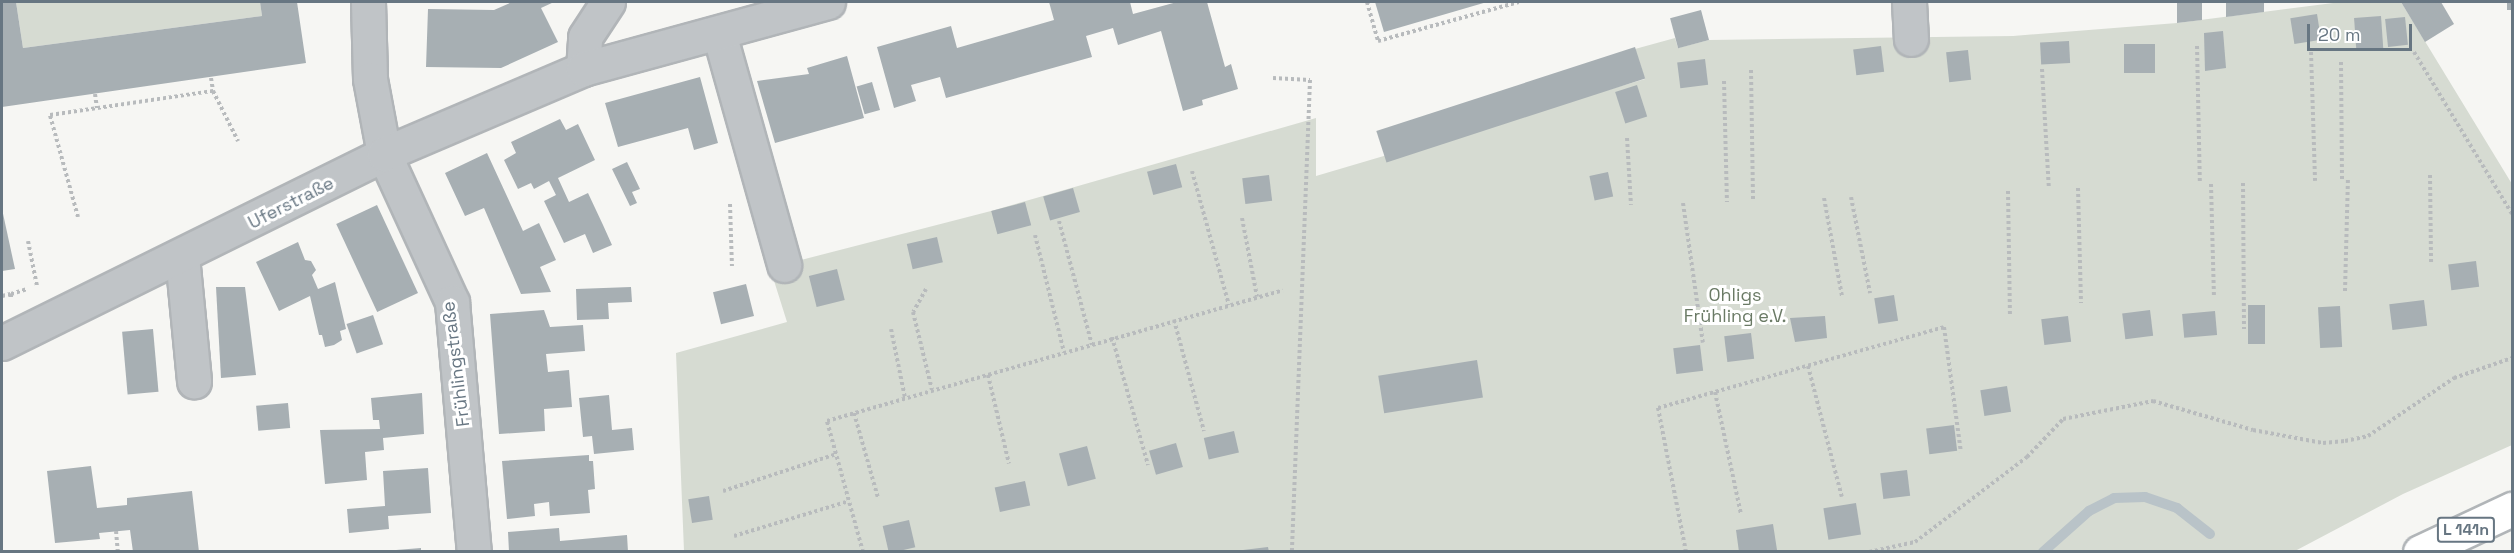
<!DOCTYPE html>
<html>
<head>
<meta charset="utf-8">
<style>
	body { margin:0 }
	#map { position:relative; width:2514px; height:553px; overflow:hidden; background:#f6f6f3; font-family:"Space Grotesk",sans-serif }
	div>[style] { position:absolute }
	.green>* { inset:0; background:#d6dbd2 }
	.stream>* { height:10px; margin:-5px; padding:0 5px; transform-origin:5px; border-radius:5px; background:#b9c3c8 }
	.building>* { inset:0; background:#a7afb3; transform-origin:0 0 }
	.path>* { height:4px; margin-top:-2px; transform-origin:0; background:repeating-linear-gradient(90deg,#b8bbbd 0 3px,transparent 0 6px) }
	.roads { filter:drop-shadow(2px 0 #b1b5b8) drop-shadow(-2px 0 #b1b5b8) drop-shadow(0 2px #b1b5b8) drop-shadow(0 -2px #b1b5b8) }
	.minor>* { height:33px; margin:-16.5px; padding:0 16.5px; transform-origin:16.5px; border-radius:16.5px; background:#c0c4c7 }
	.highway>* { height:33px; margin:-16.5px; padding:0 16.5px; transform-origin:16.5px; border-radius:16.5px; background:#fff }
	span { translate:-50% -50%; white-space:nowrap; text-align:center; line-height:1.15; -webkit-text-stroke:6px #fff; paint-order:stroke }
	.shield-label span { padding:2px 4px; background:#fff; border:2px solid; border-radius:4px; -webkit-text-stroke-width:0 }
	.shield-label { font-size:16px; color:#677682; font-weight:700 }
	.street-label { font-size:18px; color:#677682 }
	.park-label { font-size:18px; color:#6a7a65 }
	.frame { position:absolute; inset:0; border:3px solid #677682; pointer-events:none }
	.scale { position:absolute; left:2307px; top:24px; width:105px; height:27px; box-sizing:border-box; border:3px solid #677682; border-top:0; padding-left:8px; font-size:18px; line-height:21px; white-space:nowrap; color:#677682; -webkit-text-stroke:4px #fff; paint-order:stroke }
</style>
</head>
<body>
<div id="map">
	<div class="green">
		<div style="clip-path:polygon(16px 2px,260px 2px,262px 16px,23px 48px)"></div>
		<div style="clip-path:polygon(2341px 2px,2401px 2px,2512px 184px,2512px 445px,2403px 494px,2295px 551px,684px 551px,676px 353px,787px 322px,770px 268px,991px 211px,1316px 118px,1316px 176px,1645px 79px,1635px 49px,1675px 38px,1678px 48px,1709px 40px,2013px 36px,2177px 23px)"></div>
	</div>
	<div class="stream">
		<div style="left:2043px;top:552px;width:62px;rotate:-41.7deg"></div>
		<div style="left:2089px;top:511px;width:28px;rotate:-27deg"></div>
		<div style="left:2114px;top:498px;width:31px;rotate:-2deg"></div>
		<div style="left:2145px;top:497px;width:34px;rotate:19deg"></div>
		<div style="left:2177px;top:508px;width:42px;rotate:38.2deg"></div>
	</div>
	<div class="building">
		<div style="clip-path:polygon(2px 2px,16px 2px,23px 48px,262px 16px,260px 2px,297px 2px,306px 63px,2px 107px)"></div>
		<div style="clip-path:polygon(512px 2px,554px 2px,541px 8px,558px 42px,501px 68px,426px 67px,428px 9px,494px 10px)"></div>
		<div style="clip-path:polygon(1049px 2px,1130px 2px,1133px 14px,1177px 2px,1207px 2px,1225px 67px,1231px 64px,1238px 89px,1202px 100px,1203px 105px,1183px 111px,1161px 31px,1118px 45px,1113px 28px,1086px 36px,1092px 57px,946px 98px,940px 77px,911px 85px,916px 101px,894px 108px,877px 47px,951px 26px,957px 48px,1054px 20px)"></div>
		<div style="clip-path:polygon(1375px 2px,1487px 2px,1384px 32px)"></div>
		<div style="clip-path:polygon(2177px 2px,2202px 2px,2202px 20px,2177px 23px)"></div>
		<div style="clip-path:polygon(2226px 2px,2264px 2px,2264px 12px,2226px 17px)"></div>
		<div style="clip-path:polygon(2401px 2px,2441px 2px,2454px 24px,2425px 42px)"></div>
		<div style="left:2507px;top:2px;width:5px;height:8px"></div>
		<div style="left:1701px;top:10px;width:31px;height:32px;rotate:75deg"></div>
		<div style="left:2317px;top:14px;width:26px;height:27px;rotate:81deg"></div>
		<div style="left:2381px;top:16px;width:32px;height:27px;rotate:86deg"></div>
		<div style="left:2405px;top:17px;width:28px;height:20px;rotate:84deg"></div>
		<div style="clip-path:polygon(2223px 31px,2226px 68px,2205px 71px,2204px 33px)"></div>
		<div style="left:2069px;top:41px;width:22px;height:29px;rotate:87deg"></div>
		<div style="left:2155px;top:44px;width:29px;height:31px;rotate:90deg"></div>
		<div style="left:1881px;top:46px;width:26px;height:28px;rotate:83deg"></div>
		<div style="left:1635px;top:47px;width:33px;height:272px;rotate:72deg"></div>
		<div style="left:1968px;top:50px;width:30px;height:22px;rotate:84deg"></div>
		<div style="clip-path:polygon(847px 56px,864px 118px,775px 143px,757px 81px,809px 74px,807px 68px)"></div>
		<div style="left:1705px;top:59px;width:26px;height:28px;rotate:83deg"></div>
		<div style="clip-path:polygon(700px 77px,718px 143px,694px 150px,688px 128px,618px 147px,605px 103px)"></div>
		<div style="left:872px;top:82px;width:29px;height:16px;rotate:74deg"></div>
		<div style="left:1637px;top:85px;width:33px;height:23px;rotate:72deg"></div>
		<div style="clip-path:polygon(560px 119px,566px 130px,578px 124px,595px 160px,558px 178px,569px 202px,588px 193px,603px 225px,612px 245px,593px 253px,585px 234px,564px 243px,544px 201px,556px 195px,549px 181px,534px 189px,531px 183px,518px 189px,504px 160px,516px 153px,511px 142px)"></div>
		<div style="clip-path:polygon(487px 153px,523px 231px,539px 223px,556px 260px,540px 267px,551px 292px,521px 294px,484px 208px,465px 216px,445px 173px)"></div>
		<div style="clip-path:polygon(627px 162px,640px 189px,632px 192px,637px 203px,630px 206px,612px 169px)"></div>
		<div style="left:1176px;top:164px;width:24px;height:30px;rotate:75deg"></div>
		<div style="left:1608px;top:172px;width:25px;height:19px;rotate:78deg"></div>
		<div style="left:1269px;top:175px;width:26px;height:27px;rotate:83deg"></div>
		<div style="left:1073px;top:188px;width:25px;height:31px;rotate:74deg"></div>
		<div style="left:1025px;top:202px;width:24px;height:35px;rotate:75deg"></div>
		<div style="left:377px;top:205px;width:97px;height:45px;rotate:65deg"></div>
		<div style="clip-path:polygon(2px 209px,15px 269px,2px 271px)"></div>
		<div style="left:937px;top:237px;width:26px;height:31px;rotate:77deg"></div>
		<div style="clip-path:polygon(298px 242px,305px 260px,311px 261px,316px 270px,312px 275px,318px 289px,335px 282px,346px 329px,340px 331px,342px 340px,334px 345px,325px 347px,322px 335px,319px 335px,310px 296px,279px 311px,256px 262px)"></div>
		<div style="left:2476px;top:261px;width:26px;height:28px;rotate:83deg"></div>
		<div style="left:837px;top:269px;width:32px;height:29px;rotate:76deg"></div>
		<div style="left:746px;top:284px;width:33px;height:34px;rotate:76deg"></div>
		<div style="clip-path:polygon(216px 287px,245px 287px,256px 375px,221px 378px)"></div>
		<div style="clip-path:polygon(631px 287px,632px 302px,608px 303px,609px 319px,577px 320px,576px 289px)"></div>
		<div style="left:1894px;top:295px;width:26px;height:20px;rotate:81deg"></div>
		<div style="left:2424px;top:300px;width:26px;height:35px;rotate:83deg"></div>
		<div style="left:2248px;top:305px;width:17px;height:39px"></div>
		<div style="left:2340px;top:306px;width:41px;height:22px;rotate:87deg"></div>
		<div style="clip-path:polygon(544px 310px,550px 327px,583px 325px,585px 351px,546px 354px,548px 372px,569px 370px,572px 407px,544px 409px,545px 431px,499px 434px,490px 314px)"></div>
		<div style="left:2150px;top:310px;width:26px;height:28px;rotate:83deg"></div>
		<div style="left:2215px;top:311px;width:24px;height:33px;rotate:85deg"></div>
		<div style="left:373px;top:315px;width:31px;height:28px;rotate:71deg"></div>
		<div style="clip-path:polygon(1825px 316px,1827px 338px,1795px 342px,1790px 318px)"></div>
		<div style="left:2068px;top:316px;width:26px;height:27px;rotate:83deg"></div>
		<div style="left:153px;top:329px;width:63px;height:31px;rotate:85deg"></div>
		<div style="left:1751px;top:333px;width:26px;height:27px;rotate:83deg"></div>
		<div style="left:1700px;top:345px;width:26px;height:27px;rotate:83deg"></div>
		<div style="left:1477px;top:360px;width:38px;height:100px;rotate:81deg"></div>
		<div style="left:2007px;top:386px;width:26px;height:27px;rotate:81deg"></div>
		<div style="clip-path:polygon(422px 393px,424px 434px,383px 438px,384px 450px,365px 452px,367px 480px,325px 484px,320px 430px,380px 429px,379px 420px,373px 420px,371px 398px)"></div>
		<div style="clip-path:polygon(609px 395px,612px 430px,632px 428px,634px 450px,594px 454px,592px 436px,583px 437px,579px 398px)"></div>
		<div style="left:288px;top:403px;width:25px;height:32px;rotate:85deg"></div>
		<div style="left:1954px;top:425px;width:26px;height:28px;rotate:83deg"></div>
		<div style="left:1234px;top:431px;width:22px;height:31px;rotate:77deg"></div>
		<div style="left:1176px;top:443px;width:25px;height:28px;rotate:74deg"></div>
		<div style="left:1087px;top:446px;width:34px;height:29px;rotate:75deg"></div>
		<div style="clip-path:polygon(589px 455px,589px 461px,593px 461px,595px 489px,588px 490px,590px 513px,550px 516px,549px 502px,534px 504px,535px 516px,507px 519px,502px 461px)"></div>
		<div style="clip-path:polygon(91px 466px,97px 508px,127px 505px,127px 498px,192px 491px,199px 552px,133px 552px,130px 530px,99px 533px,100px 539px,55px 543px,47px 471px)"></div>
		<div style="clip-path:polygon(428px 468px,431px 513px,388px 516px,389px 529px,349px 533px,347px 509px,385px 506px,383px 471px)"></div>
		<div style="left:1907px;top:470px;width:26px;height:27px;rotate:83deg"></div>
		<div style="left:1025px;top:481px;width:25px;height:31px;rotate:78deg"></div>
		<div style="left:709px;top:496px;width:24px;height:21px;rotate:81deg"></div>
		<div style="left:1856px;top:503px;width:32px;height:33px;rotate:81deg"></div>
		<div style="left:909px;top:520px;width:28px;height:27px;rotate:77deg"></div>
		<div style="clip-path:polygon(1773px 524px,1777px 550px,1739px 552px,1736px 530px)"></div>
		<div style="clip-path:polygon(559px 528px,560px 541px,627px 535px,628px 552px,509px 552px,508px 532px)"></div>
		<div style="clip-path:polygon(1268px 547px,1269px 552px,1243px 552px,1243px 550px)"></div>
		<div style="clip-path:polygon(421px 548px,421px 552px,396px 552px,396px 550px)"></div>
	</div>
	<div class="path">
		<div style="left:1367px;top:2px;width:41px;rotate:74.2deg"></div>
		<div style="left:1378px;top:41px;width:146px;rotate:-15.5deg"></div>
		<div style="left:2197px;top:46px;width:138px;rotate:88.8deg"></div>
		<div style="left:2311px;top:52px;width:129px;rotate:88.2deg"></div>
		<div style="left:2414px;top:52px;width:189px;rotate:58.8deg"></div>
		<div style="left:2341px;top:62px;width:117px;rotate:89.5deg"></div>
		<div style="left:2042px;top:69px;width:120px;rotate:86.7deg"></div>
		<div style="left:1751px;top:70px;width:131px;rotate:89.1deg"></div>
		<div style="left:211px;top:78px;width:13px;rotate:81deg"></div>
		<div style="left:213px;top:91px;width:56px;rotate:63.4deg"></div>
		<div style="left:1273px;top:78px;width:37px;rotate:3deg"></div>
		<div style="left:1310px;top:80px;width:472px;rotate:92.2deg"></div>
		<div style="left:1724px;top:81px;width:121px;rotate:88.6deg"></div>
		<div style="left:95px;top:94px;width:14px;rotate:82deg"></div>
		<div style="left:1627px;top:138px;width:67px;rotate:86.6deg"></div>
		<div style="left:1192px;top:171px;width:139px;rotate:74.6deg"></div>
		<div style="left:2430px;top:175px;width:88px;rotate:89.3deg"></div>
		<div style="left:2243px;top:183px;width:146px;rotate:89.6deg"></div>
		<div style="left:2211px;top:184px;width:113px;rotate:88.5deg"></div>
		<div style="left:2078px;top:188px;width:115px;rotate:88.5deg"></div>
		<div style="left:2008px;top:191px;width:124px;rotate:89.1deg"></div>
		<div style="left:1851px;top:197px;width:98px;rotate:78.8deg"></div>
		<div style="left:1824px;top:198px;width:100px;rotate:79.6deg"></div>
		<div style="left:1683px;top:203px;width:141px;rotate:81.9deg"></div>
		<div style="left:730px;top:204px;width:62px;rotate:88.2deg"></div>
		<div style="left:78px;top:217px;width:106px;rotate:-105.4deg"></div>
		<div style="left:50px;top:115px;width:165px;rotate:-8.4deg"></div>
		<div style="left:1242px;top:218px;width:80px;rotate:79.2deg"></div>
		<div style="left:1059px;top:221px;width:128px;rotate:75.1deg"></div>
		<div style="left:1035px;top:235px;width:121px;rotate:76.1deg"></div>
		<div style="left:28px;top:241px;width:46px;rotate:78.7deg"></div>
		<div style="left:926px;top:289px;width:26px;rotate:119deg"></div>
		<div style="left:913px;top:312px;width:80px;rotate:76.3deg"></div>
		<div style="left:2345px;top:291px;width:112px;rotate:-88.5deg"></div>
		<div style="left:11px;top:294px;width:17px;rotate:-17deg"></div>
		<div style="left:2px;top:296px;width:9px;rotate:-13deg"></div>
		<div style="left:11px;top:294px;width:6px;rotate:90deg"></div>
		<div style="left:1174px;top:320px;width:115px;rotate:74.9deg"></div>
		<div style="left:891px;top:329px;width:70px;rotate:78.5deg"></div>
		<div style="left:1112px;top:337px;width:133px;rotate:74.3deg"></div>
		<div style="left:1808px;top:366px;width:135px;rotate:75.5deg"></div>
		<div style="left:988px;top:375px;width:91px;rotate:76.7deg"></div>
		<div style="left:1715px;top:392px;width:125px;rotate:78deg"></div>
		<div style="left:854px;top:413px;width:88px;rotate:74.2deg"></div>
		<div style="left:723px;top:491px;width:119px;rotate:-18.1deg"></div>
		<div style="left:116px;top:531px;width:21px;rotate:85deg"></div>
		<div style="left:734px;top:536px;width:120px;rotate:-16.9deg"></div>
		<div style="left:863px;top:552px;width:136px;rotate:-105.4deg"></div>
		<div style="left:827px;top:421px;width:474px;rotate:-16deg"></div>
		<div style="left:1686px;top:552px;width:147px;rotate:-101deg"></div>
		<div style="left:1658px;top:408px;width:297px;rotate:-15.8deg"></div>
		<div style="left:1944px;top:327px;width:126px;rotate:82.3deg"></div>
		<div style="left:1869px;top:552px;width:47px;rotate:-12.3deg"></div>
		<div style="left:1915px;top:542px;width:141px;rotate:-37.2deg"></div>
		<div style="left:2027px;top:457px;width:52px;rotate:-46.5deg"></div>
		<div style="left:2063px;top:419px;width:92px;rotate:-11.3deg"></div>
		<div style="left:2153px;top:401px;width:104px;rotate:16.2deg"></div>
		<div style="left:2253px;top:430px;width:71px;rotate:10.5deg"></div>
		<div style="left:2323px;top:443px;width:22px;rotate:-5deg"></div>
		<div style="left:2345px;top:441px;width:24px;rotate:-12deg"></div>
		<div style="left:2368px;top:436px;width:104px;rotate:-34deg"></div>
		<div style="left:2454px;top:378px;width:61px;rotate:-19deg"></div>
	</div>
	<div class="roads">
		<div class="minor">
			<div style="left:368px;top:2px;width:77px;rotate:88.5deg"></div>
			<div style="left:370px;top:79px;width:76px;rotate:79.4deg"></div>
			<div style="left:384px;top:154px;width:163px;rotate:65.3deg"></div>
			<div style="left:452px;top:302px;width:251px;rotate:85deg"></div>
			<div style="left:1909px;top:2px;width:37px;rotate:87deg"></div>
			<div style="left:719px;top:33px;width:241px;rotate:74.3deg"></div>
			<div style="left:583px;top:69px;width:32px;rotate:-86deg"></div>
			<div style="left:585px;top:37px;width:42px;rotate:-56.7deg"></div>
			<div style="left:182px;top:256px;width:126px;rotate:84.5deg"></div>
			<div style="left:2px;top:343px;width:426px;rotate:-26.3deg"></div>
			<div style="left:384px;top:154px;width:216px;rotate:-23.1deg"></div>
			<div style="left:583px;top:69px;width:254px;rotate:-15.3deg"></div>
		</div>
		<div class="highway">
			<div style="left:2420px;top:552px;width:102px;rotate:-25.1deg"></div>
		</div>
	</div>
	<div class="shield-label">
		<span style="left:2466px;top:530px">L 141n</span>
	</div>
	<div class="street-label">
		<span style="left:291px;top:203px;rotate:-27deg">Uferstraße</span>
		<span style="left:456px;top:364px;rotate:-97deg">Frühlingstraße</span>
	</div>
	<div class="park-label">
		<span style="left:1735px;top:306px">Ohligs<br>Frühling e.V.</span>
	</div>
	<div class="frame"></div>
	<div class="scale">20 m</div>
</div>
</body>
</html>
